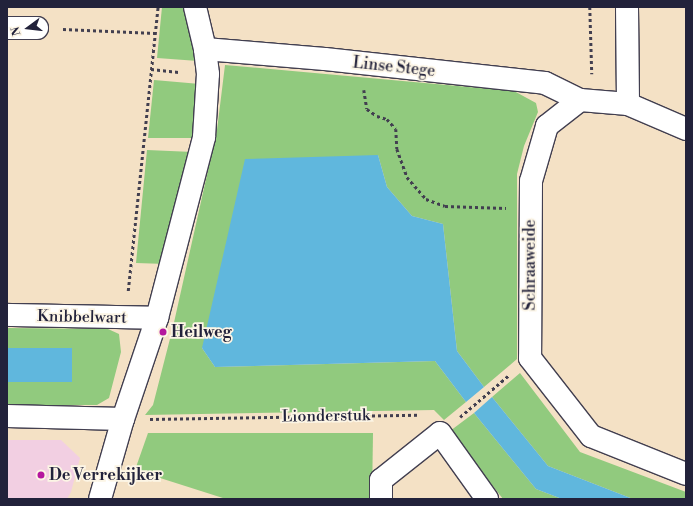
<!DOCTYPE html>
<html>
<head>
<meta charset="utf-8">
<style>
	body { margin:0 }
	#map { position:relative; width:693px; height:506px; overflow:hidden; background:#f4e1c5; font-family:"Libre Bodoni",serif }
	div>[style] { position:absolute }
	.built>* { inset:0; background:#f2cfe2 }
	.green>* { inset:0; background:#91ca7e }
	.water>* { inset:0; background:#60b7dd; transform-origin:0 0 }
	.path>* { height:2.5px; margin-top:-1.25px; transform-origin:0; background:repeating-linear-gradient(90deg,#423f50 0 3px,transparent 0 6px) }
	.roads { filter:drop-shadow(1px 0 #423f50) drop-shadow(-1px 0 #423f50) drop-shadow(0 1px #423f50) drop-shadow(0 -1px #423f50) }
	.minor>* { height:22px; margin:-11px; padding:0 11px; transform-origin:11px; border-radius:11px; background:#fff }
	.tertiary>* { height:22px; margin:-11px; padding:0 11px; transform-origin:11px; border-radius:11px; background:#fff }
	.dots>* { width:11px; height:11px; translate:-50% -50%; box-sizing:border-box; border:2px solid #fcf5e5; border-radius:50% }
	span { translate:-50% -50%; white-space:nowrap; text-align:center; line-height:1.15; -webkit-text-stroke:3.5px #fcf5e5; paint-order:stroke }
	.street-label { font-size:16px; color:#22223b }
	.poi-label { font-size:16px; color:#22223b; font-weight:700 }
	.left { translate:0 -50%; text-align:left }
	.frame { position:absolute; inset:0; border:8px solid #22223b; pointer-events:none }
	.north { position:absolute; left:8px; top:8px; width:40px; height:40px; -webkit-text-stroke:3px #fcf5e5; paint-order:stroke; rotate:255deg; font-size:11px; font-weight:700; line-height:16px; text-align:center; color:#22223b }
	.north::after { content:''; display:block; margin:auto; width:14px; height:18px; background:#22223b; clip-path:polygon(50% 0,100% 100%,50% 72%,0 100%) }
</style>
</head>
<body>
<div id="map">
	<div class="built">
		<div style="clip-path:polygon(7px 440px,61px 440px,80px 458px,71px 492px,67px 499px,7px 499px)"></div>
	</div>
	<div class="green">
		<div style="clip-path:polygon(162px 7px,188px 7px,198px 61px,157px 58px)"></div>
		<div style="clip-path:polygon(225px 65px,514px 91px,536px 103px,538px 112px,524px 146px,517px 174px,517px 359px,484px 387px,457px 351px,443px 224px,412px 216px,387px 187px,378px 155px,202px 348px,215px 367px,435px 361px,466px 402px,444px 420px,434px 410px,145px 415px,153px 405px,173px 327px,217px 130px)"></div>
		<div style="clip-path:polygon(154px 80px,200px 84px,192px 138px,148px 138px)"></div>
		<div style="clip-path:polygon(147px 150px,193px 152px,166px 264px,136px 263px)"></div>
		<div style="clip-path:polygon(7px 328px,108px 329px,119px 334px,121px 352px,109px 398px,97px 405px,7px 405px,7px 382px,72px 382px,72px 348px,7px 348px)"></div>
		<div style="clip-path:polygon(520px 373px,580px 452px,686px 492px,686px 499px,633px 499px,548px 466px,492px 397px)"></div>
		<div style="clip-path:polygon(474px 413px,536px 489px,562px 499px,503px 499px,450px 431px)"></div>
		<div style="clip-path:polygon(148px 433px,373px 433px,372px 499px,226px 499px,135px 470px)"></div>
	</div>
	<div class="water">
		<div style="clip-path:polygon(378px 155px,387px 187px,412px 216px,443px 224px,457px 351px,484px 387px,466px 402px,435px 361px,215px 367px,202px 348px,245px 159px)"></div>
		<div style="left:7px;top:348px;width:65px;height:34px"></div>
		<div style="clip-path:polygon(492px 397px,548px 466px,633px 499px,562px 499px,536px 489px,474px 413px)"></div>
	</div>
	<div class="path">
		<div style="left:590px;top:7px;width:67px;rotate:88.3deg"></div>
		<div style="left:63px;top:29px;width:92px;rotate:2.5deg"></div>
		<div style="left:151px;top:69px;width:30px;rotate:6deg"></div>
		<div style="left:364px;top:90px;width:19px;rotate:81deg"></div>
		<div style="left:367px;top:109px;width:12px;rotate:35deg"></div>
		<div style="left:377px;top:116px;width:10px;rotate:17deg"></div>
		<div style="left:387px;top:119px;width:13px;rotate:48deg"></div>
		<div style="left:396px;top:129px;width:20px;rotate:87deg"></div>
		<div style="left:397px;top:149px;width:30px;rotate:70deg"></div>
		<div style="left:407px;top:177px;width:29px;rotate:49deg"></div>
		<div style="left:426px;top:199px;width:20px;rotate:20deg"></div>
		<div style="left:445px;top:206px;width:61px;rotate:1.9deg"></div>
		<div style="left:128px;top:291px;width:286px;rotate:-84deg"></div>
		<div style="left:460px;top:417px;width:65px;rotate:-40.6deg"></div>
		<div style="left:150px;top:419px;width:269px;rotate:-0.9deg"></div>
	</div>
	<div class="roads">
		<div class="minor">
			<div style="left:627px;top:7px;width:97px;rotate:89.4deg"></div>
			<div style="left:7px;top:28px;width:30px"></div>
			<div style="left:205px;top:49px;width:120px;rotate:4.8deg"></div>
			<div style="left:325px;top:59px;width:221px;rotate:6.2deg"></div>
			<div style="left:545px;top:83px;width:39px;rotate:26deg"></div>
			<div style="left:686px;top:129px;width:63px;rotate:-156.7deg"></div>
			<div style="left:628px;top:104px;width:48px;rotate:-175.2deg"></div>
			<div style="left:580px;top:100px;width:42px;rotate:141.8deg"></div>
			<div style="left:547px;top:126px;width:57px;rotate:106.2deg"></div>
			<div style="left:531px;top:181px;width:177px;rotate:90.3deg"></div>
			<div style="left:530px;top:358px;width:99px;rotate:52deg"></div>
			<div style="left:591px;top:436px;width:102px;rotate:21.8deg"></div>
			<div style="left:7px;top:315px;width:150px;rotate:1.1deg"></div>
			<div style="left:7px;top:416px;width:116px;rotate:1.5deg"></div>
			<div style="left:381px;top:499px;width:19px;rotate:-90deg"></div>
			<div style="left:381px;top:480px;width:75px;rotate:-38.5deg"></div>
			<div style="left:440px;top:433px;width:81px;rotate:54.5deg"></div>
		</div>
		<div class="tertiary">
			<div style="left:100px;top:499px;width:83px;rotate:-74deg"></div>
			<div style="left:123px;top:419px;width:107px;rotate:-71.4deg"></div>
			<div style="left:157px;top:318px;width:187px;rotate:-75.4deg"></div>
			<div style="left:204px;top:137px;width:63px;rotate:-86.4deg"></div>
			<div style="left:208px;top:74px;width:25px;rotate:-97deg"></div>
			<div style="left:205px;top:49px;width:43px;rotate:-103.4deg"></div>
		</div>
	</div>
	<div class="dots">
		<div style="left:163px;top:332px;background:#b5179e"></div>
		<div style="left:41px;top:475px;background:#b5179e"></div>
	</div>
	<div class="street-label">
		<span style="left:394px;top:67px;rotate:6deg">Linse Stege</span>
		<span style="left:530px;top:265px;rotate:-90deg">Schraaweide</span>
		<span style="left:82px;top:317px;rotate:1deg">Knibbelwart</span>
		<span style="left:326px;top:416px;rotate:-1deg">Lionderstuk</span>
	</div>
	<div class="poi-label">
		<span class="left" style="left:171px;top:332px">Heilweg</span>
		<span class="left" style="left:49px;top:475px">De Verrekijker</span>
	</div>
	<div class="frame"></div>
	<div class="north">N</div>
</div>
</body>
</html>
